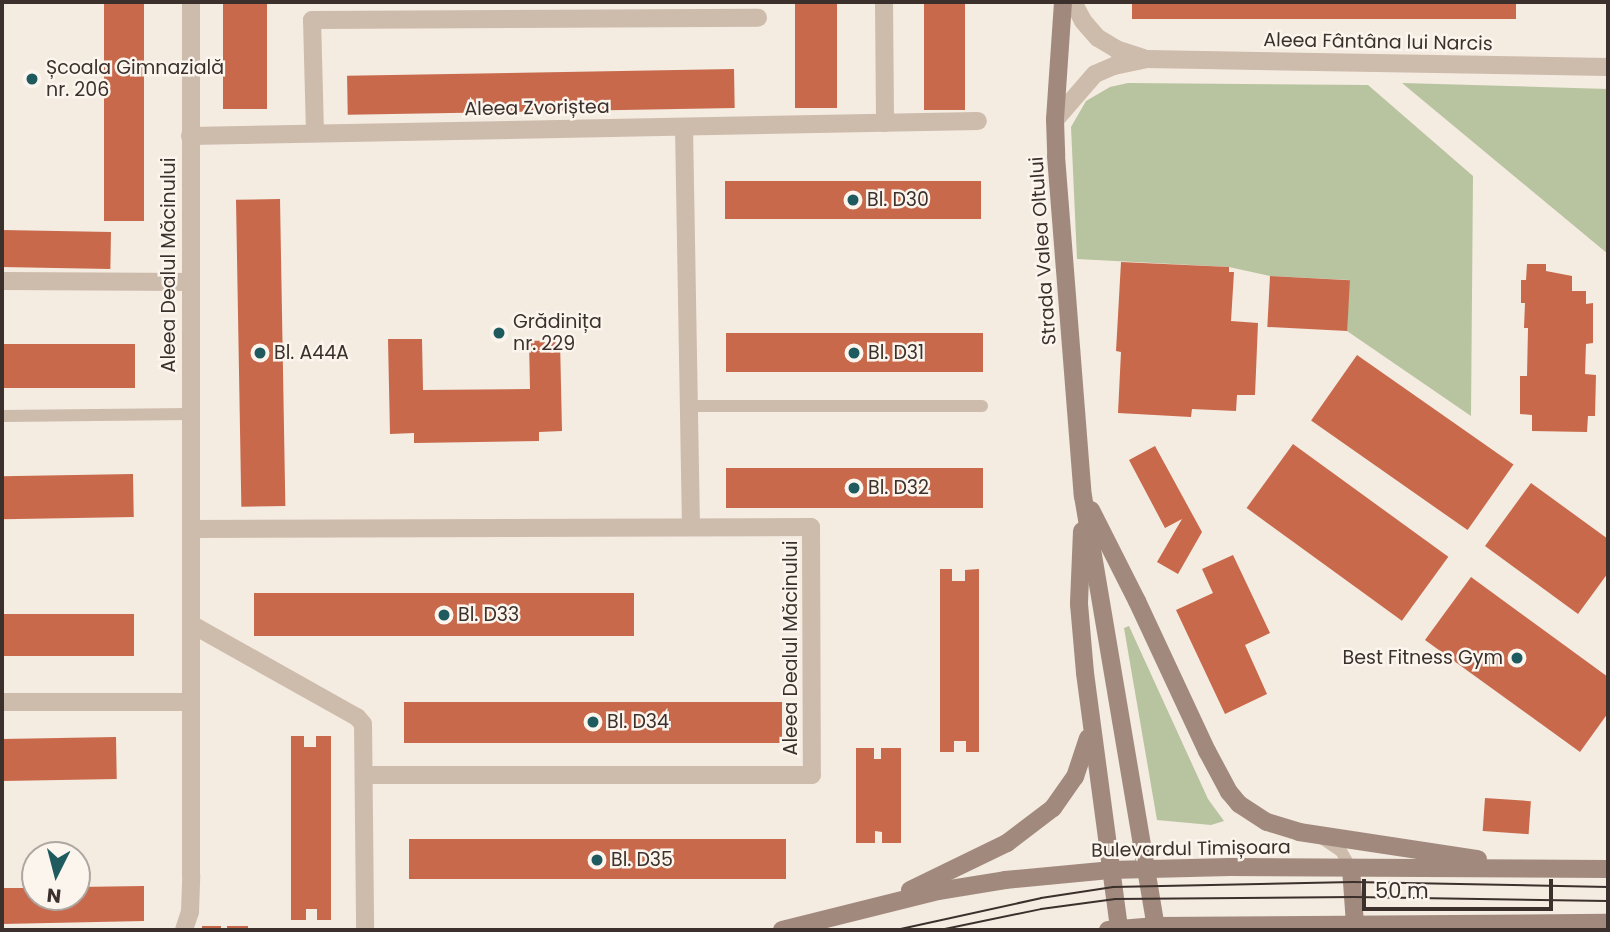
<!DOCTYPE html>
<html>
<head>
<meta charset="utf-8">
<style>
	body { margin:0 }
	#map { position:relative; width:1610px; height:932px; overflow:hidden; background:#f4ebe1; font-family:Poppins,sans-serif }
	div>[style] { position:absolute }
	.green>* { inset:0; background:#b8c4a0 }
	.building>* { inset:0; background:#c8694b; transform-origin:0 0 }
	.service>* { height:12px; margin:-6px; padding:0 6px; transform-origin:6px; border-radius:6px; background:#cdbbac }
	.minor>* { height:18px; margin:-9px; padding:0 9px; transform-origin:9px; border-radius:9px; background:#cdbbac }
	.secondary>* { height:18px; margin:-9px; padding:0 9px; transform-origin:9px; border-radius:9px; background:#a18a7d }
	.tram>* { height:2px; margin:-1px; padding:0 1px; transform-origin:1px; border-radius:1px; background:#3b302b }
	.dots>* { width:19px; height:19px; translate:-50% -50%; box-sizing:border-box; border:4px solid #fbf5ee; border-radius:50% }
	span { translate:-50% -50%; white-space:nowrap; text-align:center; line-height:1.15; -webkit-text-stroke:5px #fbf5ee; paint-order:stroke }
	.street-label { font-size:19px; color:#3b302b }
	.poi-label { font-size:19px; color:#3b302b }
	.left { translate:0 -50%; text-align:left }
	.right { translate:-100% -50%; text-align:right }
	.frame { position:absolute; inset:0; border:4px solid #3b302b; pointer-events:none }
	.north { position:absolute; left:21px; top:841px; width:70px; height:70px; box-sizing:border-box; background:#fbf5ee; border:2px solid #aea6a0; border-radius:50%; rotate:186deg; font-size:19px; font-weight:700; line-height:28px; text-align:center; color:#3b302b }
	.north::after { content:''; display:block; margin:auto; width:24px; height:32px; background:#1f5a5e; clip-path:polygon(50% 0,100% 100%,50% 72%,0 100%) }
	.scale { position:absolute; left:1362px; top:879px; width:191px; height:32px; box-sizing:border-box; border:4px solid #3b302b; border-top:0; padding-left:9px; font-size:21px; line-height:24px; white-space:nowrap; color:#3b302b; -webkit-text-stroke:5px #fbf5ee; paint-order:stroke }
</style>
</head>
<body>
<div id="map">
	<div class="green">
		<div style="clip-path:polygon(1128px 83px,1368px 85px,1473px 176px,1471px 416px,1347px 331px,1349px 280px,1270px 276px,1229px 267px,1077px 259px,1071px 127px,1086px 101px,1110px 87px)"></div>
		<div style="clip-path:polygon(1402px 83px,1608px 89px,1608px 255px,1608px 254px)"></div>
		<div style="clip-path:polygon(1129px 626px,1208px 799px,1224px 821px,1211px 825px,1157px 820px,1124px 628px)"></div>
	</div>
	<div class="building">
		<div style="left:104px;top:2px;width:40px;height:219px"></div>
		<div style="left:223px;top:2px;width:44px;height:107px"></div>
		<div style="left:795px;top:2px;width:42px;height:106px"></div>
		<div style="left:924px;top:2px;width:41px;height:108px"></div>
		<div style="left:1132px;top:2px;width:384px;height:17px"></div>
		<div style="left:734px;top:69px;width:39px;height:387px;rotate:89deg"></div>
		<div style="left:725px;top:181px;width:256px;height:38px"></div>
		<div style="left:280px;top:199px;width:307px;height:44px;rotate:89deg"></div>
		<div style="left:2px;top:230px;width:109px;height:37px;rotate:1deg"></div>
		<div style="clip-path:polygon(1121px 262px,1229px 267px,1229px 272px,1234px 272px,1231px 321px,1258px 323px,1255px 395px,1237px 395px,1236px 411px,1192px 409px,1191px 417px,1118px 413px,1121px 352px,1116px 351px)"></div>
		<div style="clip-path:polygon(1527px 264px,1546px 264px,1546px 271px,1572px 276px,1572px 291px,1586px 291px,1586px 304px,1593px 303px,1593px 343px,1586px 344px,1585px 374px,1596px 375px,1595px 416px,1588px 416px,1587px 432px,1532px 431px,1532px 415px,1520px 414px,1520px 376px,1527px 376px,1528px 328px,1524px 328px,1525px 303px,1521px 303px,1521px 280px,1526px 280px)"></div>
		<div style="left:1270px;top:276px;width:80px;height:51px;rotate:3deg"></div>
		<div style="left:726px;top:333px;width:257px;height:39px"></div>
		<div style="clip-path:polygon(388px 339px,422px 339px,423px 390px,530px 389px,529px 341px,560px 340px,562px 431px,539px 432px,539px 441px,414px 443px,414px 433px,390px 434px)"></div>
		<div style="left:2px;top:344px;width:133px;height:44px"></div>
		<div style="left:1357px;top:355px;width:191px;height:80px;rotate:35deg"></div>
		<div style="left:1293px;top:444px;width:192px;height:79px;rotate:36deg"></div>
		<div style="clip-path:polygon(1155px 446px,1202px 532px,1178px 574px,1157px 562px,1182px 519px,1165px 528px,1129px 460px)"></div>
		<div style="left:726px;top:468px;width:257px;height:40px"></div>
		<div style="left:133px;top:474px;width:43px;height:131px;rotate:89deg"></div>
		<div style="clip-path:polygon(1531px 483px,1608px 539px,1608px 573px,1578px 614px,1485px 546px)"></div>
		<div style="clip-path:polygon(1233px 555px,1270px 633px,1245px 645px,1267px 694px,1225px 714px,1176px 610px,1213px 593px,1202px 569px)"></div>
		<div style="clip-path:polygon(940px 569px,952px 569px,952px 581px,965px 581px,965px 570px,979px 569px,979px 752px,966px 752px,966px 741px,954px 741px,954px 752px,940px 752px)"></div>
		<div style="clip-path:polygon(1471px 577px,1608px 677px,1608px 713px,1580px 752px,1425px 640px)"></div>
		<div style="left:254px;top:593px;width:380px;height:43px"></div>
		<div style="left:2px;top:614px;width:132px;height:42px"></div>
		<div style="left:404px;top:702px;width:378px;height:41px"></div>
		<div style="clip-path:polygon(291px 736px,304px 736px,304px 747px,316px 747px,316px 736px,331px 736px,331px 920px,317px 920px,317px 909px,306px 909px,306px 920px,291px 920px)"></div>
		<div style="left:116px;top:737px;width:42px;height:114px;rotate:89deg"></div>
		<div style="clip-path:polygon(856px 748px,874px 748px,874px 759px,881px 759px,881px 748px,901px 748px,901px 843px,882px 843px,882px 832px,875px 831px,875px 843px,856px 843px)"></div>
		<div style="left:1485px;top:798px;width:46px;height:33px;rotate:4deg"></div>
		<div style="left:409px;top:839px;width:377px;height:40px"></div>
		<div style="clip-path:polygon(144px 886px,144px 921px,2px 924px,2px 888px,35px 888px,35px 897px,77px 897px,77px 887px)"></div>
		<div style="left:202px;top:926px;width:19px;height:4px"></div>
		<div style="left:227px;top:926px;width:21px;height:4px"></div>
	</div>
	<div class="service">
		<div style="left:689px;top:406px;width:293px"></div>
		<div style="left:2px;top:416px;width:188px;rotate:-0.6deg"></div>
		<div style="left:1323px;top:839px;width:22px;rotate:34deg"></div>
		<div style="left:1341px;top:851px;width:20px;rotate:60deg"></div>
	</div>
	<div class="minor">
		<div style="left:884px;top:2px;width:121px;rotate:89.5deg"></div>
		<div style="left:1073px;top:2px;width:21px;rotate:62deg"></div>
		<div style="left:1083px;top:21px;width:23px;rotate:49deg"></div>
		<div style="left:1098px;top:38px;width:21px;rotate:31deg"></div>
		<div style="left:1116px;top:49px;width:29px;rotate:18deg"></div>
		<div style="left:1055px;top:120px;width:61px;rotate:-49deg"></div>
		<div style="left:1095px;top:74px;width:21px;rotate:-23deg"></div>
		<div style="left:1114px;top:66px;width:34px;rotate:-12deg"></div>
		<div style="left:1147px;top:59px;width:461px;rotate:1deg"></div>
		<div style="left:684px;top:127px;width:400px;rotate:89deg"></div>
		<div style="left:315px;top:133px;width:113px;rotate:-91.5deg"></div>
		<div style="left:312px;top:20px;width:446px;rotate:-0.3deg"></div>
		<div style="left:190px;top:136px;width:788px;rotate:-1.09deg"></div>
		<div style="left:2px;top:281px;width:189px;rotate:0.3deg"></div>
		<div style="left:191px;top:529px;width:620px;rotate:-0.18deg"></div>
		<div style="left:811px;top:527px;width:248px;rotate:89.8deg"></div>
		<div style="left:812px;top:775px;width:446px;rotate:180deg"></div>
		<div style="left:191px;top:624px;width:190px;rotate:29.3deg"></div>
		<div style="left:357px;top:717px;width:9px;rotate:49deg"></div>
		<div style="left:363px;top:724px;width:206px;rotate:89.4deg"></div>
		<div style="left:2px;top:702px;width:189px"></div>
		<div style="left:184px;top:930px;width:19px;rotate:-72deg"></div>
		<div style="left:190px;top:912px;width:37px;rotate:-88deg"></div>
		<div style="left:191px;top:875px;width:873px;rotate:-90deg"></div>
	</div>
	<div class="secondary">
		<div style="left:1063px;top:2px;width:118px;rotate:93.9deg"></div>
		<div style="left:1055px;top:120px;width:36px;rotate:88deg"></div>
		<div style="left:1056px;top:156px;width:341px;rotate:85.5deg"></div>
		<div style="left:1083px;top:496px;width:436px;rotate:80.4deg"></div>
		<div style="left:1091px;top:510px;width:102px;rotate:63.2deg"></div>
		<div style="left:1137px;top:601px;width:166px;rotate:65deg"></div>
		<div style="left:1207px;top:751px;width:47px;rotate:61.8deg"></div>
		<div style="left:1229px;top:792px;width:16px;rotate:50deg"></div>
		<div style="left:1239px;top:804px;width:33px;rotate:33deg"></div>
		<div style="left:1267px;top:822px;width:34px;rotate:17deg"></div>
		<div style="left:1299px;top:832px;width:181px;rotate:8.6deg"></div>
		<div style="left:1082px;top:531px;width:73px;rotate:92.4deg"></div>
		<div style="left:1079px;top:604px;width:69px;rotate:85deg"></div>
		<div style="left:1085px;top:673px;width:258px;rotate:82.4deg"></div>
		<div style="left:1351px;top:868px;width:56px;rotate:85.9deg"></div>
		<div style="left:910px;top:890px;width:108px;rotate:-25.9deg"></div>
		<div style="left:1007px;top:843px;width:58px;rotate:-37.3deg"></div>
		<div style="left:1053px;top:808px;width:38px;rotate:-55deg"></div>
		<div style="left:1075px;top:777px;width:41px;rotate:-71.6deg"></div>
		<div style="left:782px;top:930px;width:161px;rotate:-14deg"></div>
		<div style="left:938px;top:891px;width:68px;rotate:-9.3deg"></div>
		<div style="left:1005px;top:880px;width:105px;rotate:-5.4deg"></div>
		<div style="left:1110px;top:870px;width:120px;rotate:-1.4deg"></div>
		<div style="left:1230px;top:867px;width:378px;rotate:0.3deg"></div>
		<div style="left:1108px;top:930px;width:48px;rotate:-4.8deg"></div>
		<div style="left:1156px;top:926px;width:452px;rotate:-0.4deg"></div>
	</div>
	<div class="tram">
		<div style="left:896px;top:930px;width:148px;rotate:-12.4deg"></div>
		<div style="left:1041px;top:898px;width:73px;rotate:-8.7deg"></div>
		<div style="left:1113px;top:887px;width:240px;rotate:-1.2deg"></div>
		<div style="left:1353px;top:882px;width:255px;rotate:1.1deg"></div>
		<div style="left:940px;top:930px;width:103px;rotate:-11.7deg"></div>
		<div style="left:1041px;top:909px;width:75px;rotate:-7.7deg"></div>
		<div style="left:1115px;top:899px;width:239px;rotate:-0.5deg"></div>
		<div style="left:1354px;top:897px;width:254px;rotate:0.9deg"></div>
	</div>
	<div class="dots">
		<div style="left:32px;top:79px;background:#1f5a5e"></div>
		<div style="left:853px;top:200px;background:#1f5a5e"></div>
		<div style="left:499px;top:333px;background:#1f5a5e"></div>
		<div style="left:260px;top:353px;background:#1f5a5e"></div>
		<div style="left:854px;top:353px;background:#1f5a5e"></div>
		<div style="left:854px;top:488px;background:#1f5a5e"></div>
		<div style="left:444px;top:615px;background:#1f5a5e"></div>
		<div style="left:1517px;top:658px;background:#1f5a5e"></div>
		<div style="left:593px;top:722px;background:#1f5a5e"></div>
		<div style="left:597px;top:860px;background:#1f5a5e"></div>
	</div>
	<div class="street-label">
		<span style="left:1378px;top:42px;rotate:1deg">Aleea Fântâna lui Narcis</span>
		<span style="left:537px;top:108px;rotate:-1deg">Aleea Zvoriștea</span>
		<span style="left:1043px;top:251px;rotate:-94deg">Strada Valea Oltului</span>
		<span style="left:169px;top:265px;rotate:-90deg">Aleea Dealul Măcinului</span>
		<span style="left:791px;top:648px;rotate:-90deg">Aleea Dealul Măcinului</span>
		<span style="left:1191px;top:849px;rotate:-1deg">Bulevardul Timișoara</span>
	</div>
	<div class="poi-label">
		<span class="left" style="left:46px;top:79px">Școala Gimnazială<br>nr. 206</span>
		<span class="left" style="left:867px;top:200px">Bl. D30</span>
		<span class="left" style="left:513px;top:333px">Grădinița<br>nr. 229</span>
		<span class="left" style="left:274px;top:353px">Bl. A44A</span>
		<span class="left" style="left:868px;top:353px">Bl. D31</span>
		<span class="left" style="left:868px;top:488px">Bl. D32</span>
		<span class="left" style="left:458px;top:615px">Bl. D33</span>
		<span class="right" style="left:1503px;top:658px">Best Fitness Gym</span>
		<span class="left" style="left:607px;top:722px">Bl. D34</span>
		<span class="left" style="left:611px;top:860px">Bl. D35</span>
	</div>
	<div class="frame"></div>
	<div class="north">N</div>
	<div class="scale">50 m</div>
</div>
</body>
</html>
